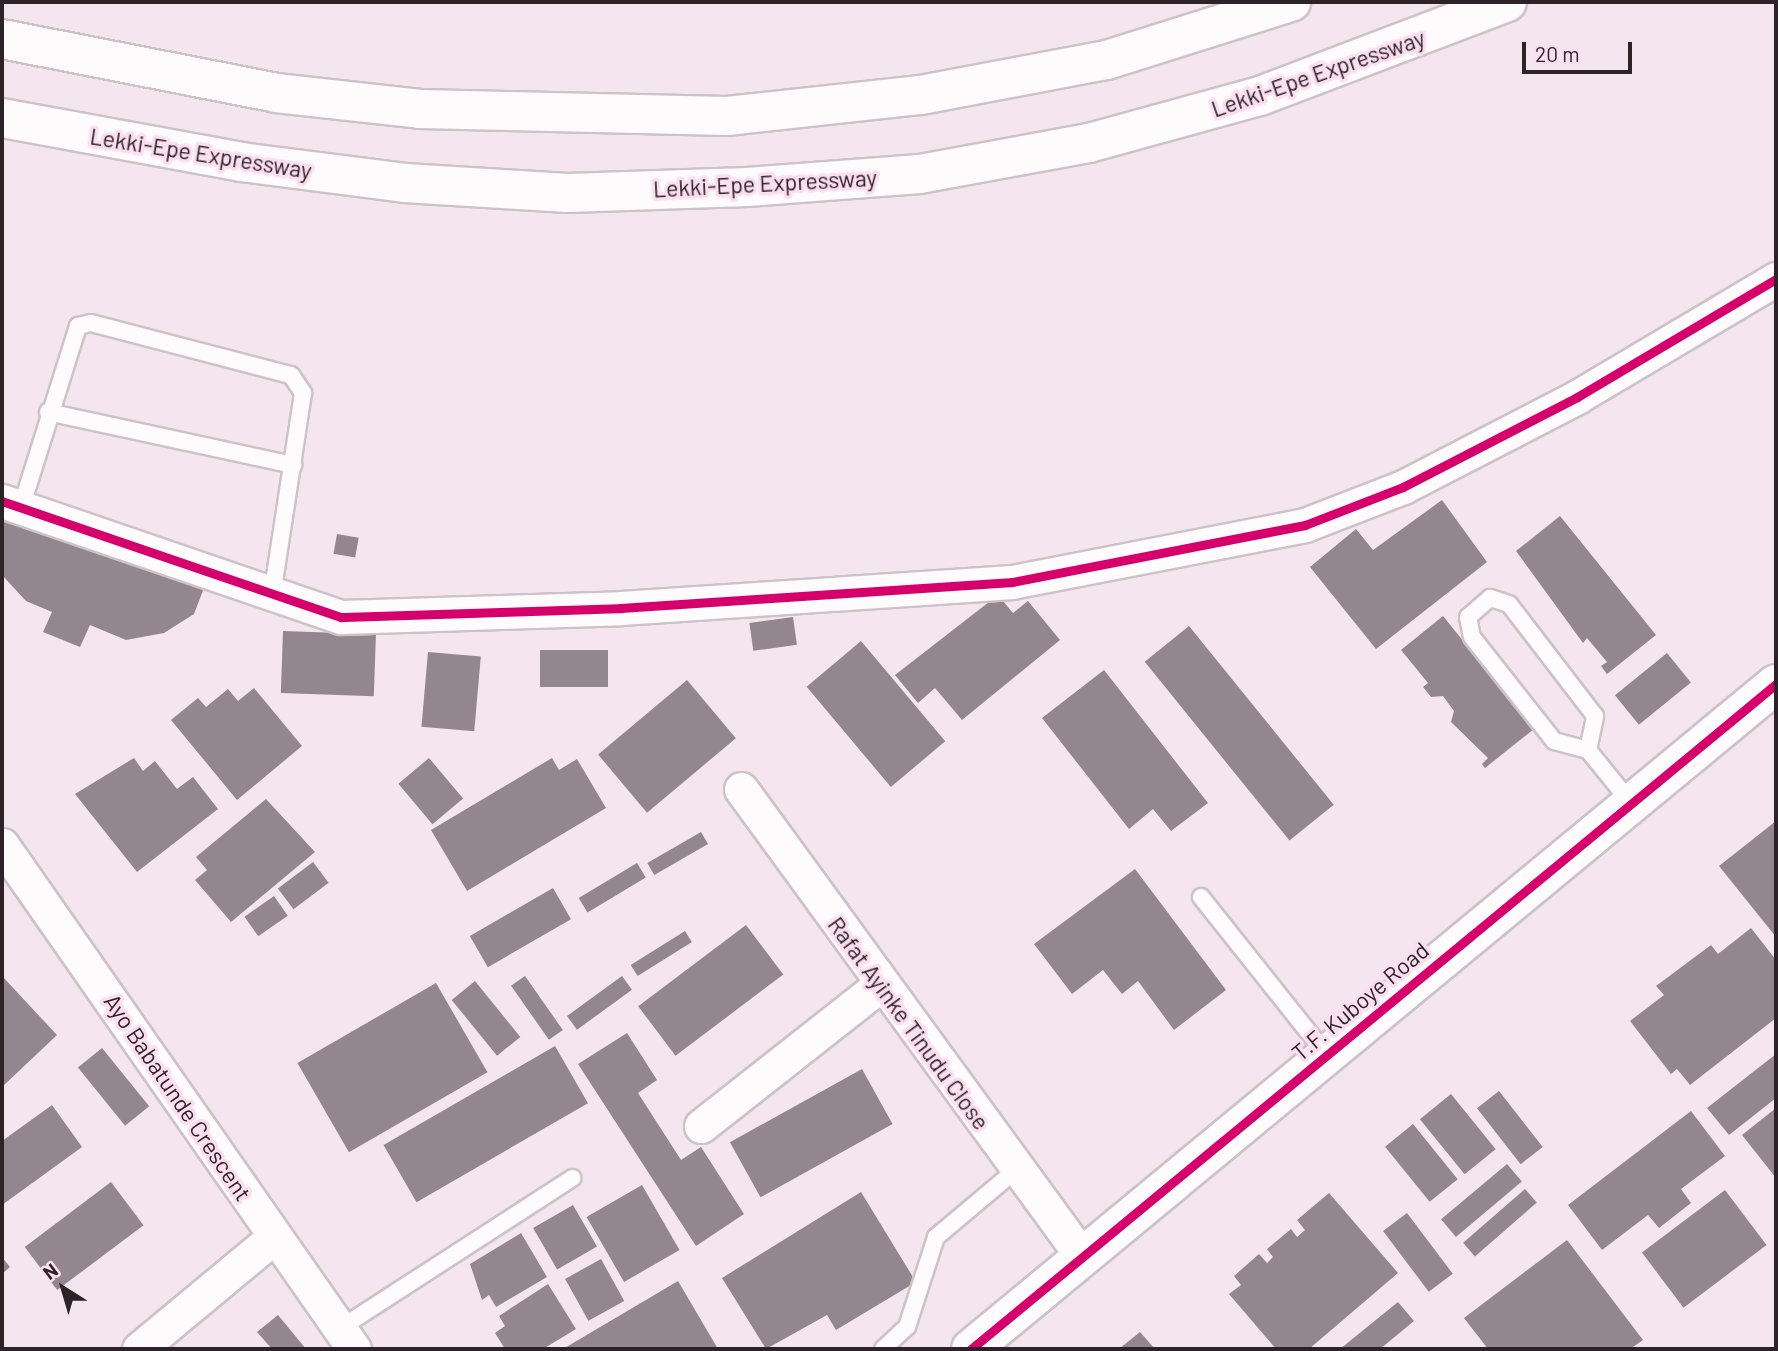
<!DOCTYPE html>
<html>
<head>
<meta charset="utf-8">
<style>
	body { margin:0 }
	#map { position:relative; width:1778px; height:1351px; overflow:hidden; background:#f5e5ee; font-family:Barlow,sans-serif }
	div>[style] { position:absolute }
	.building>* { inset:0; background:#93868e; transform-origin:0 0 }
	.roads { filter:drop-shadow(2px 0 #cec2c9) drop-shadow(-2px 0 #cec2c9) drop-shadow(0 2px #cec2c9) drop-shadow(0 -2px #cec2c9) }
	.service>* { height:16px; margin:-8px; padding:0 8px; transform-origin:8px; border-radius:8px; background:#fefbfc }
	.minor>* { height:33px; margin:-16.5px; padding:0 16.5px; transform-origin:16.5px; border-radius:16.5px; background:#fefbfc }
	.tertiary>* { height:38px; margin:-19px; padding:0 19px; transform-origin:19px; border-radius:19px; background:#fefbfc }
	.trunk>* { height:38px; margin:-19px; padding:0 19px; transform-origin:19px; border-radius:19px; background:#fefbfc }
	.cycleway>* { height:9px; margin:-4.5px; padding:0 4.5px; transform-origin:4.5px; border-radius:4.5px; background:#d6006c }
	span { translate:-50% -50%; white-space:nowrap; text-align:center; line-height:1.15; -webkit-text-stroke:7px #fbdfef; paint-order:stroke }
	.street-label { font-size:23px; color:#2c2228 }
	.frame { position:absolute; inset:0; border:4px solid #2c2228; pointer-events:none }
	.north { position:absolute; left:28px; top:1253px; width:70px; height:70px; -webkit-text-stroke:5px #fbdfef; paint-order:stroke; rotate:323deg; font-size:19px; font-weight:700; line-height:28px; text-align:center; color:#2c2228 }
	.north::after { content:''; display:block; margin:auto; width:24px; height:32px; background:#2c2228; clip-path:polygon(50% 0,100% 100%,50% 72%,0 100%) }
	.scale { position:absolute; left:1522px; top:42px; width:110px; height:32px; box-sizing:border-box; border:4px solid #2c2228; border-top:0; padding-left:9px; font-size:21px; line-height:24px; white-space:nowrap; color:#2c2228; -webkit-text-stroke:5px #fbdfef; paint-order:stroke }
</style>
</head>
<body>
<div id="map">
	<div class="building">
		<div style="clip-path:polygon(1442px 500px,1487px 562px,1376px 649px,1310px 567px,1356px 529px,1373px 550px)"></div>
		<div style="clip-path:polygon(2px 509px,207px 580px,194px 614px,164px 633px,126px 640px,90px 625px,80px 647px,43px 632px,52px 612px,26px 601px,2px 575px)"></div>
		<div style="clip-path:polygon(1560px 516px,1656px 635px,1607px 674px,1601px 666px,1607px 662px,1587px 638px,1583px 643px,1516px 551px)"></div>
		<div style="left:337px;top:534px;width:22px;height:20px;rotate:10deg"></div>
		<div style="clip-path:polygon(998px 595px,1013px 613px,1028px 601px,1060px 640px,962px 720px,935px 688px,918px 703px,895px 675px)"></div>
		<div style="clip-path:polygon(1443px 616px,1534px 729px,1485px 768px,1482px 764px,1488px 758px,1451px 722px,1454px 711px,1443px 696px,1431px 697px,1423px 687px,1428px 683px,1401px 650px)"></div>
		<div style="left:793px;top:617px;width:28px;height:44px;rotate:82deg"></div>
		<div style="left:1189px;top:626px;width:230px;height:57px;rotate:51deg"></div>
		<div style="left:283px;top:631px;width:93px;height:62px;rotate:2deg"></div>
		<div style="left:861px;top:641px;width:131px;height:71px;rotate:50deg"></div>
		<div style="left:608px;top:650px;width:37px;height:68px;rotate:90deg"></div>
		<div style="left:428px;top:652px;width:53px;height:75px;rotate:5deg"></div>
		<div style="left:1667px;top:653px;width:38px;height:67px;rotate:51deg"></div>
		<div style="clip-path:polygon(1104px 670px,1208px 803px,1171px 831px,1153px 809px,1129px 829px,1042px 718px)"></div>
		<div style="left:687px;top:680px;width:76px;height:116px;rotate:50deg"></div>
		<div style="clip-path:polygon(254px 688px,302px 746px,237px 800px,171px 720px,198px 698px,206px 707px,228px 689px,238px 701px)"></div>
		<div style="clip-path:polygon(134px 758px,143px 771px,155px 761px,177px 789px,193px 777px,218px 809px,137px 872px,75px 794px)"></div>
		<div style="left:429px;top:758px;width:53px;height:40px;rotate:50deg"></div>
		<div style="clip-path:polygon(552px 758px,559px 770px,577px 759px,606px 808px,467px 891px,431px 830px)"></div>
		<div style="clip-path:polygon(266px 799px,315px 852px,231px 922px,195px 880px,207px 870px,196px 857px)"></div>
		<div style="clip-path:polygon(1776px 821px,1776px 937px,1719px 866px)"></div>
		<div style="left:701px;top:832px;width:14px;height:62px;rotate:60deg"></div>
		<div style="left:313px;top:862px;width:26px;height:44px;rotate:53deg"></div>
		<div style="left:637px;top:863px;width:17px;height:68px;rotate:59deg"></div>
		<div style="clip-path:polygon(1135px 869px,1226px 990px,1174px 1030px,1138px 981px,1122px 994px,1103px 970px,1072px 994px,1034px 944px)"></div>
		<div style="left:553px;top:888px;width:36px;height:96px;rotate:60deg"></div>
		<div style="left:274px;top:896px;width:24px;height:36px;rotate:55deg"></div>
		<div style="left:746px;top:925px;width:62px;height:135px;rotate:53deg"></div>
		<div style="clip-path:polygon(1751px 928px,1776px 960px,1776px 1018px,1690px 1085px,1677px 1069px,1671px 1074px,1630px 1021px,1664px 995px,1656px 986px,1711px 945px,1718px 954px)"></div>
		<div style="left:685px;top:931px;width:13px;height:64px;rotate:58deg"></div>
		<div style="clip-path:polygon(2px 976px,57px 1035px,2px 1087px)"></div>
		<div style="left:525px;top:976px;width:66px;height:17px;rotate:55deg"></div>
		<div style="left:622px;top:976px;width:17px;height:68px;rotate:54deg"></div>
		<div style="left:475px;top:981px;width:72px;height:30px;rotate:51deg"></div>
		<div style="left:436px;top:983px;width:103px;height:160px;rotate:60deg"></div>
		<div style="clip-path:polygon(627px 1033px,657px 1080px,638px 1093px,681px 1160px,701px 1147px,744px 1214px,696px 1246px,578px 1064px)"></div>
		<div style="left:555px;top:1046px;width:66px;height:198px;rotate:60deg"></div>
		<div style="left:102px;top:1048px;width:75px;height:31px;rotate:51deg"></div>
		<div style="clip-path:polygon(1776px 1054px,1776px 1098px,1729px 1135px,1707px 1108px)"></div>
		<div style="left:862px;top:1069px;width:63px;height:151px;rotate:61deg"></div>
		<div style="left:1499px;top:1091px;width:71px;height:28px;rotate:52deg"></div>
		<div style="left:1451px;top:1094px;width:71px;height:40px;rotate:51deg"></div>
		<div style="clip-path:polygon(52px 1105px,82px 1147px,2px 1205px,2px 1141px)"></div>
		<div style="clip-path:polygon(1776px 1108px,1776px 1178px,1742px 1135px)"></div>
		<div style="clip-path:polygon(1691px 1111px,1725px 1156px,1681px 1189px,1691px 1203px,1659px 1228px,1648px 1215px,1602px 1250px,1568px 1205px)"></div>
		<div style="left:1413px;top:1124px;width:71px;height:36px;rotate:51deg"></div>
		<div style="left:1507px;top:1164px;width:23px;height:86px;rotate:50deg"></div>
		<div style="left:111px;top:1182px;width:54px;height:108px;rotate:53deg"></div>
		<div style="left:642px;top:1185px;width:75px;height:64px;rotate:60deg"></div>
		<div style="left:1525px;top:1189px;width:18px;height:82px;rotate:49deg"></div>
		<div style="left:1725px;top:1190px;width:69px;height:104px;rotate:53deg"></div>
		<div style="clip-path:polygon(861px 1192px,916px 1282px,836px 1330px,827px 1315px,766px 1349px,722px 1278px)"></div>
		<div style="clip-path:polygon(1329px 1193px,1398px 1273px,1309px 1349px,1276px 1349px,1229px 1294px,1241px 1285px,1234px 1276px,1259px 1254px,1267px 1263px,1273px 1257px,1267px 1249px,1291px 1229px,1297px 1237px,1305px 1230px,1297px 1220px)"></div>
		<div style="left:573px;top:1205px;width:48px;height:46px;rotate:60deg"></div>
		<div style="left:1407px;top:1213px;width:76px;height:30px;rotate:53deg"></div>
		<div style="clip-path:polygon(521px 1233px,547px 1277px,496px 1307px,489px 1295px,482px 1300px,470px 1264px)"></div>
		<div style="clip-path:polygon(1567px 1240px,1643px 1340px,1630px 1349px,1488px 1349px,1464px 1318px)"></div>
		<div style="clip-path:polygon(2px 1257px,10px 1267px,2px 1274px)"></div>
		<div style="left:601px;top:1259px;width:48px;height:41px;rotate:61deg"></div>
		<div style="clip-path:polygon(678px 1281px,718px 1349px,563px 1349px)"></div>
		<div style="clip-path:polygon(548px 1284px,576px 1329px,543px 1349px,505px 1349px,495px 1333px,505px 1326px,499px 1316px)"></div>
		<div style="clip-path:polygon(1398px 1302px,1414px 1321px,1380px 1349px,1340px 1349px)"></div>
		<div style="clip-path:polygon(278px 1315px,306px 1349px,272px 1349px,257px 1332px)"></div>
		<div style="clip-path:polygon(1140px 1332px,1155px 1349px,1119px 1349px)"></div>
	</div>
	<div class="roads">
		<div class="service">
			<div style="left:48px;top:412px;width:251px;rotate:12.2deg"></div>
			<div style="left:21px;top:508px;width:191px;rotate:-72.6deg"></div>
			<div style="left:78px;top:326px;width:13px;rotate:-13deg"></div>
			<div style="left:91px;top:323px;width:207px;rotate:14.6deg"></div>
			<div style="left:291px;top:375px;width:22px;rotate:56deg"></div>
			<div style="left:303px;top:393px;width:204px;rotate:98.7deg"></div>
			<div style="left:1588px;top:750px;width:35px;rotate:-78deg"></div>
			<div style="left:1595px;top:716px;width:141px;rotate:-127.5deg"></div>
			<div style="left:1509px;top:604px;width:20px;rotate:-162deg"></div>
			<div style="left:1490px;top:598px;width:29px;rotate:139deg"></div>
			<div style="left:1468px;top:617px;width:20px;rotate:79deg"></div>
			<div style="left:1472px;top:637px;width:132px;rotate:51.7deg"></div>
			<div style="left:1554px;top:741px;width:35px;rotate:15deg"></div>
			<div style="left:1588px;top:750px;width:68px;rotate:50.9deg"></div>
			<div style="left:1201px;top:897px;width:201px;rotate:51.5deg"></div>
			<div style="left:339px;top:1329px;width:278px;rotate:-32.9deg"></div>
			<div style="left:883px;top:1349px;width:33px;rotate:-43deg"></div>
			<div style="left:907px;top:1327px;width:95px;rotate:-72.1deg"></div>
			<div style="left:936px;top:1237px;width:106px;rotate:-40deg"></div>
		</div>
		<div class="minor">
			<div style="left:2px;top:501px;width:358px;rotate:18.9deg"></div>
			<div style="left:341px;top:617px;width:280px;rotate:-1.8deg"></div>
			<div style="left:621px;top:608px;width:392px;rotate:-3.8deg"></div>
			<div style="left:1012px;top:582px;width:298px;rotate:-11deg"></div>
			<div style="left:1305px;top:525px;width:105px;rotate:-21.2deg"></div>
			<div style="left:1403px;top:487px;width:196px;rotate:-27.3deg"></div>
			<div style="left:1577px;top:397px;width:231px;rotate:-30.7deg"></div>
			<div style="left:741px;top:789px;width:577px;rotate:53.88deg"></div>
			<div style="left:2px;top:845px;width:615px;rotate:55.07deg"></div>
			<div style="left:701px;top:1126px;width:228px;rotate:-38.2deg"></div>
			<div style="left:139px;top:1349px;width:175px;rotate:-39.7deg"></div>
		</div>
		<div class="tertiary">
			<div style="left:971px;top:1349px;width:1044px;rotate:-39.56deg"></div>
		</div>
		<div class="trunk">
			<div style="left:2px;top:39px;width:279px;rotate:11.1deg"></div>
			<div style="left:276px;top:93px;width:145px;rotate:6.3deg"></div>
			<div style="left:420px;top:109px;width:307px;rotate:1.3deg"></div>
			<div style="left:727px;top:116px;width:195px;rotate:-6.2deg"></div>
			<div style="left:921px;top:95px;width:189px;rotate:-10.7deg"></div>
			<div style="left:1107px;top:60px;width:193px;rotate:-17.5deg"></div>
			<div style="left:2px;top:118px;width:243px;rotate:10.4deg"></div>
			<div style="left:241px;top:162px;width:165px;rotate:7.3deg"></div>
			<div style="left:405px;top:183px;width:163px;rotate:3.5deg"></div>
			<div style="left:568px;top:193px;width:179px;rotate:-1.9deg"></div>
			<div style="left:747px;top:187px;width:173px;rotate:-4.3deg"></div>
			<div style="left:920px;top:174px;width:172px;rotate:-10.4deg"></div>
			<div style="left:1089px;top:143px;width:177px;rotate:-15.4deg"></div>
			<div style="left:1260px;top:96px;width:264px;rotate:-20.8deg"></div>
		</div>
	</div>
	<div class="cycleway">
		<div style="left:2px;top:501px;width:358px;rotate:18.9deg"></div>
		<div style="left:341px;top:617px;width:280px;rotate:-1.8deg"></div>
		<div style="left:621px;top:608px;width:392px;rotate:-3.8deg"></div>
		<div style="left:1012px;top:582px;width:298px;rotate:-11deg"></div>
		<div style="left:1305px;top:525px;width:105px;rotate:-21.2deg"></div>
		<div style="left:1403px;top:487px;width:196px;rotate:-27.3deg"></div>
		<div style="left:1577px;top:397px;width:231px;rotate:-30.7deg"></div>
		<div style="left:971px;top:1349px;width:1044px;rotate:-39.56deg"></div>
	</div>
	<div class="street-label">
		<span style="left:1318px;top:73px;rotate:-19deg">Lekki-Epe Expressway</span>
		<span style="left:201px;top:153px;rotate:9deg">Lekki-Epe Expressway</span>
		<span style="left:765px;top:183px;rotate:-3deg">Lekki-Epe Expressway</span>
		<span style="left:1360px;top:1001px;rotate:-40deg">T.F. Kuboye Road</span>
		<span style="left:909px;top:1023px;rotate:54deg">Rafat Ayinke Tinudu Close</span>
		<span style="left:178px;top:1097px;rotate:56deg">Ayo Babatunde Crescent</span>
	</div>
	<div class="frame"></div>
	<div class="north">N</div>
	<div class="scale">20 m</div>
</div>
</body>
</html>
